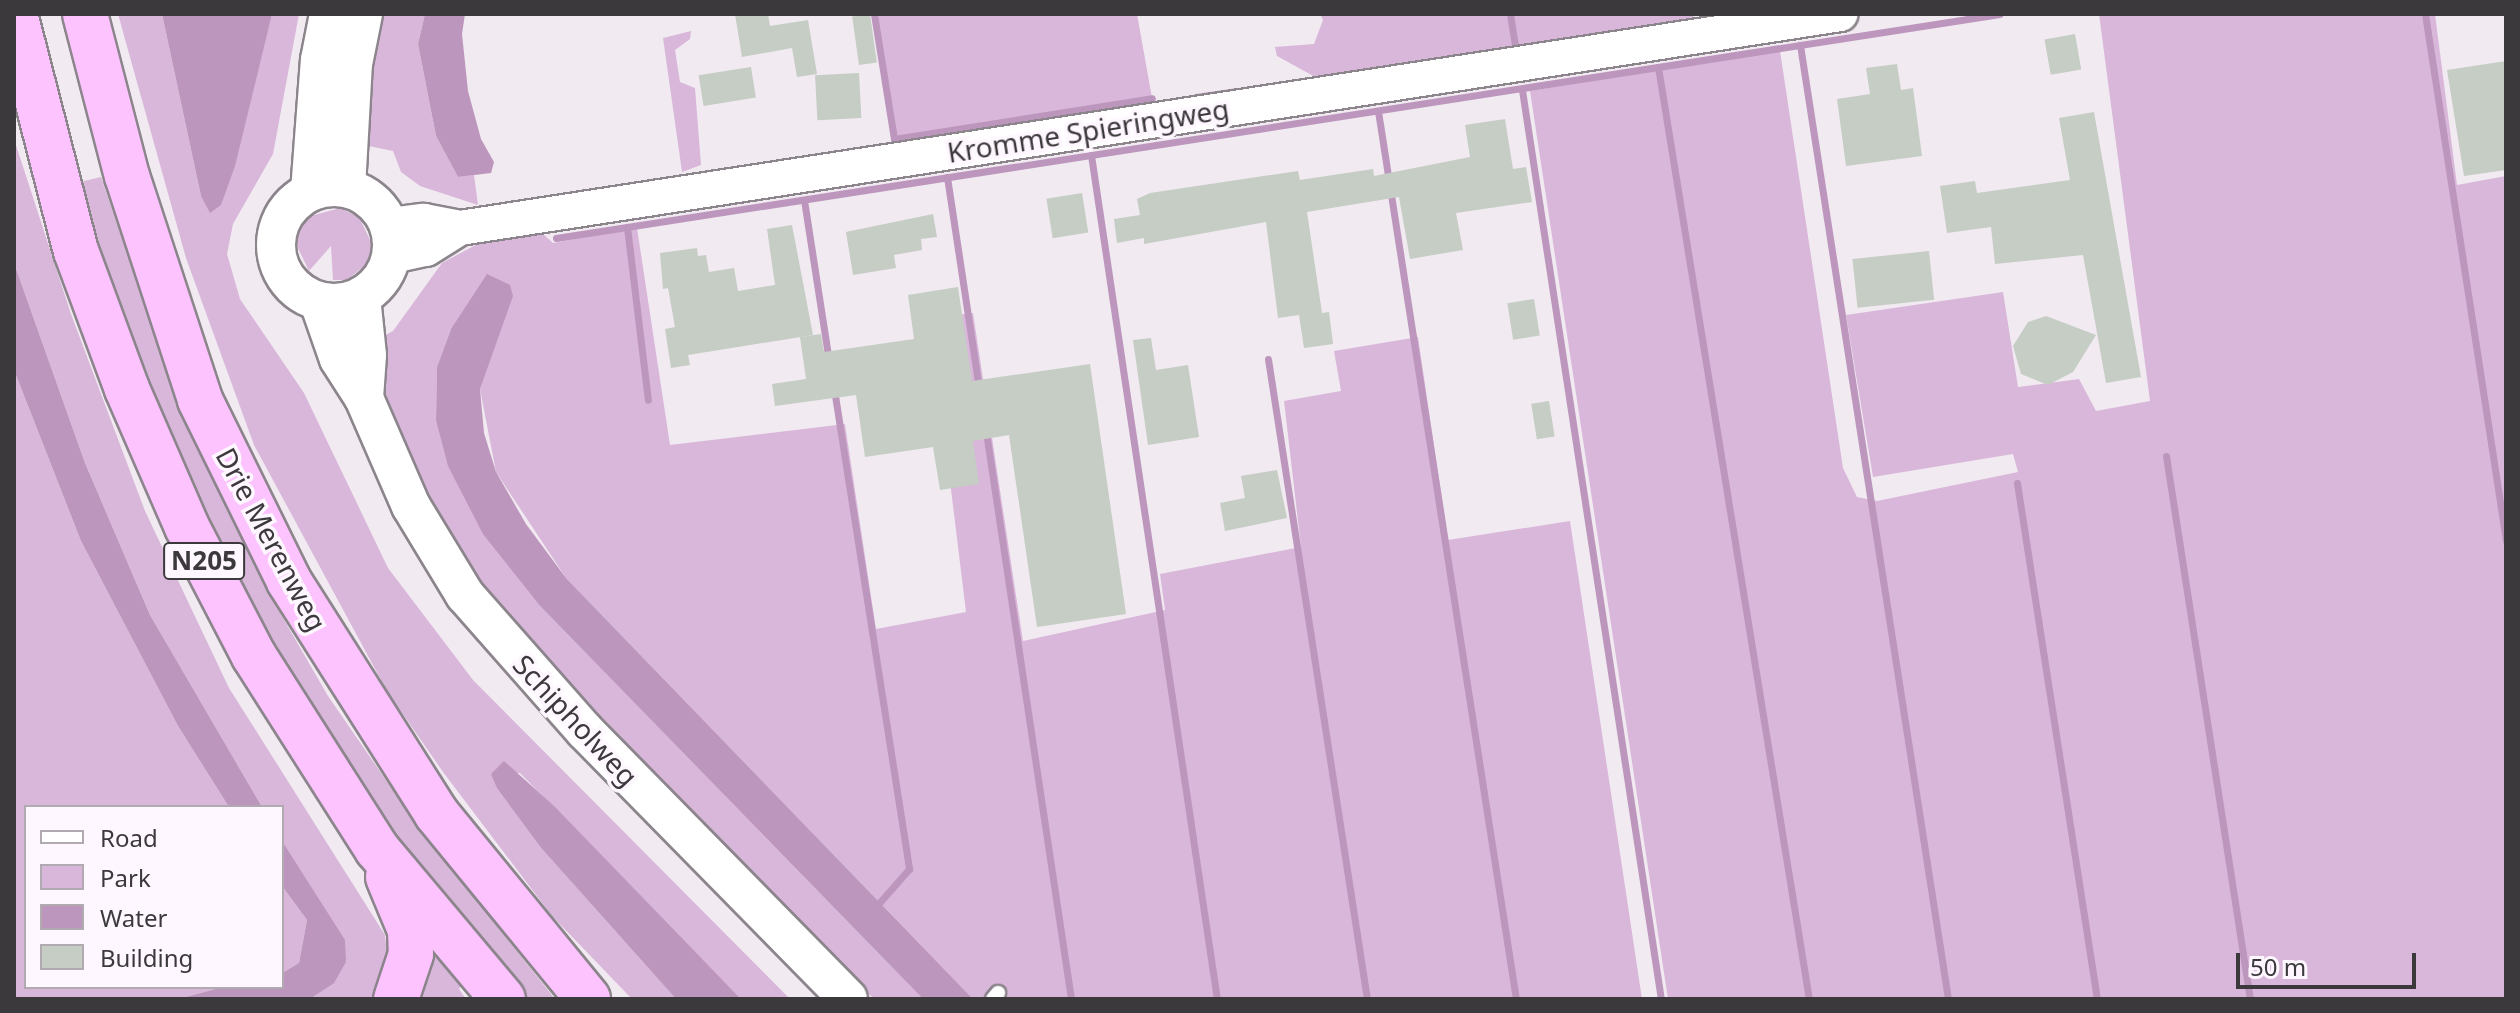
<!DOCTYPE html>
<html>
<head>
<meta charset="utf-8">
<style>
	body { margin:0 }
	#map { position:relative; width:2520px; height:1013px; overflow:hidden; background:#f1eaf1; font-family:"Noto Sans",sans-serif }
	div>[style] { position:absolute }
	.green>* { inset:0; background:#d9b7da }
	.water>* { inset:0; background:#bd96bd }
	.stream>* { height:7px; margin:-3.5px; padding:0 3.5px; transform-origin:3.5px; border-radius:3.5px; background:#bd96bd }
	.building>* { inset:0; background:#c5cdc5; transform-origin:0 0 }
	.roads { filter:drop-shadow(2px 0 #8c858c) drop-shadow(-2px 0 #8c858c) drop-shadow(0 2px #8c858c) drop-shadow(0 -2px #8c858c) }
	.service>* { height:14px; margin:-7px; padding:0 7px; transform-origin:7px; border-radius:7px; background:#fff }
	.tertiary>* { height:34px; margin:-17px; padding:0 17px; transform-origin:17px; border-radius:17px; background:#fff }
	.secondary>* { height:38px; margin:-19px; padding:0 19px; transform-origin:19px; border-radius:19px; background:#fff }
	.secondary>.ring { margin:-19px; padding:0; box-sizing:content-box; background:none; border:38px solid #fff; border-radius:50% }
	.trunk>* { height:44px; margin:-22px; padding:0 22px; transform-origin:22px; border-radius:22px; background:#fcc3fe }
	span { translate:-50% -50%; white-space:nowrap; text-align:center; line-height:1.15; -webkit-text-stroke:7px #fff7ff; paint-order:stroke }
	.shield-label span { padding:2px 6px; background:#fff7ff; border:2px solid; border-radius:6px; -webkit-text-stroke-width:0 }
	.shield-label { font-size:26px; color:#3c393c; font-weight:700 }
	.street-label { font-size:28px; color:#3c393c }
	.frame { position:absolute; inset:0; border:16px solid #3c393c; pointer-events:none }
	.legend { position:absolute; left:24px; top:805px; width:260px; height:184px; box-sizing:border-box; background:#fff7ff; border:2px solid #b1abb1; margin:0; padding:10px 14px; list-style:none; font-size:24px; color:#3c393c }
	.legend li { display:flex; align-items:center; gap:16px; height:40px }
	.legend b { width:40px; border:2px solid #b1abb1 }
	.scale { position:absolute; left:2236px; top:953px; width:180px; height:36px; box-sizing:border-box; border:4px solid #3c393c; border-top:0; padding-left:10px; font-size:24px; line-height:28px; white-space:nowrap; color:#3c393c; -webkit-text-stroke:6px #fff7ff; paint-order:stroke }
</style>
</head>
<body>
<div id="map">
	<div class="green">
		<div style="clip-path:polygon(118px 14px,162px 14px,201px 196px,221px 205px,272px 14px,299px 14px,273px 154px,233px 224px,227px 254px,240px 299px,304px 393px,388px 568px,473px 680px,790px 999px,741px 999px,520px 773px,491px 773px,542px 849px,676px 999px,632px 999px,552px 916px,443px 772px,387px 691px,254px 445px,186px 258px)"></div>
		<div style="clip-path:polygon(379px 14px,425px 14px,418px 44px,436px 136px,458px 177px,474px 175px,478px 205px,420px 186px,401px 172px,393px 151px,359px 144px)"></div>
		<div style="clip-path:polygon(874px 14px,1137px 14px,1152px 98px,894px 139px)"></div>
		<div style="clip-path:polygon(1320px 14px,1693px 14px,1694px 23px,1317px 78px,1277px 56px,1275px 47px,1314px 44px,1323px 20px)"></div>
		<div style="clip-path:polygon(2099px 14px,2435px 14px,2457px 185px,2506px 176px,2506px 999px,1668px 999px,1530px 91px,1780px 51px,1843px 468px,1857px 497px,1877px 501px,2018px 472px,2013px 454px,1873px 477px,1846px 315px,2003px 292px,2018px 387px,2079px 379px,2096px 411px,2150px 401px)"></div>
		<div style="clip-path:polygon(691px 31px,690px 39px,675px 50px,680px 82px,695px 88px,701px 165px,682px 172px,663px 38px)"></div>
		<div style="clip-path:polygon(14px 139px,71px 314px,145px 511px,229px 688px,385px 935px,388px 962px,376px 999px,310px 999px,334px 982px,346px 961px,282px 841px,282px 807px,262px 807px,150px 615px,85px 463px,14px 263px)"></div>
		<div style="clip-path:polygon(101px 177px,181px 411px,272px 599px,328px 696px,419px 828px,555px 999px,526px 999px,466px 931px,378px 813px,280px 657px,182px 474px,110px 286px,76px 183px)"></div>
		<div style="clip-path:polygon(340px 208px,359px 217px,372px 244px,368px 263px,347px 280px,333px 280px,331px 246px,309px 271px,295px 242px,307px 217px)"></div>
		<div style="clip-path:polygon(637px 228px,670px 445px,845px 424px,876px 629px,966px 612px,930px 318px,973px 313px,1023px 641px,1165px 610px,1160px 574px,1301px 547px,1284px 401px,1341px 391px,1334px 351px,1418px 337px,1448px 540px,1570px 521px,1642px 999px,973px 999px,566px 578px,496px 472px,480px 389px,493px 346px,451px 329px,437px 367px,436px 419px,541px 607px,923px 999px,874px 999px,559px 686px,473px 584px,408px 464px,380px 376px,376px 340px,393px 331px,442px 263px,483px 241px,541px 232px,553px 243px)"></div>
		<div style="clip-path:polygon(14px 370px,81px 541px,178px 726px,229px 807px,26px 807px,26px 987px,223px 987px,178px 999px,14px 999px)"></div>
		<div style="clip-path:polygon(282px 886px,307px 920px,299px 963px,282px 973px)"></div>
		<div style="clip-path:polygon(420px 928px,465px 978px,459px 989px,466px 999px,408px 999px)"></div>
	</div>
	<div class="water">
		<div style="clip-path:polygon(162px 14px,272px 14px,235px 166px,221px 205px,210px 213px,201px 196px)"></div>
		<div style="clip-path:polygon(425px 14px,465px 14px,462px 34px,468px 91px,481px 139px,494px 162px,491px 173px,458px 177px,436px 136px,418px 44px)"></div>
		<div style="clip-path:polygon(14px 263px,85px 463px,150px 615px,262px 807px,229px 807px,178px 726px,81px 541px,14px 370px)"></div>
		<div style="clip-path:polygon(487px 274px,510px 285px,513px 296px,480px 389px,484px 433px,496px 472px,526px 524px,566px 578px,973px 999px,923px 999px,541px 607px,483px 534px,448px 466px,436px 420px,437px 367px,451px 329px)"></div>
		<div style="clip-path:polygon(504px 761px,554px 806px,741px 999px,676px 999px,542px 849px,497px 788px,491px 774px)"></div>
		<div style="clip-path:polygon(282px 841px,345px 940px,346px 962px,334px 983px,310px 999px,178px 999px,223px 987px,282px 987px,282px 973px,299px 963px,307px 920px,282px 886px)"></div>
	</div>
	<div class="stream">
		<div style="left:874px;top:14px;width:127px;rotate:80.9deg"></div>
		<div style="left:894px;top:139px;width:261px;rotate:-9deg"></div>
		<div style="left:1510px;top:14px;width:36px;rotate:81deg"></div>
		<div style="left:1516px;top:50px;width:6px;rotate:-9deg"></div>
		<div style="left:2425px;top:14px;width:533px;rotate:81.26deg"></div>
		<div style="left:1800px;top:45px;width:965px;rotate:81.18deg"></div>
		<div style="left:1658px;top:67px;width:944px;rotate:80.8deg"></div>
		<div style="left:1522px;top:90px;width:920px;rotate:81.31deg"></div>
		<div style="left:1196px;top:97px;width:40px;rotate:-8.5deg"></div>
		<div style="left:1378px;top:111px;width:899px;rotate:81.17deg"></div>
		<div style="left:1091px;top:155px;width:853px;rotate:81.51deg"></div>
		<div style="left:947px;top:177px;width:213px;rotate:81.4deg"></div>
		<div style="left:804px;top:200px;width:163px;rotate:81.2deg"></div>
		<div style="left:627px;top:227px;width:174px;rotate:83.1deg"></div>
		<div style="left:556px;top:238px;width:1461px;rotate:-8.82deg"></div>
		<div style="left:1268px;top:359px;width:648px;rotate:81.21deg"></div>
		<div style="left:834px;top:389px;width:486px;rotate:81.1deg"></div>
		<div style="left:909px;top:869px;width:44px;rotate:131.3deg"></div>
		<div style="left:986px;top:432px;width:573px;rotate:81.47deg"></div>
		<div style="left:2166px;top:456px;width:549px;rotate:81.21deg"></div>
		<div style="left:2017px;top:483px;width:522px;rotate:81.19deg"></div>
	</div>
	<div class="building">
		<div style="clip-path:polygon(735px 14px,768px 14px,770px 26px,808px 20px,817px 74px,797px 77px,792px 48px,742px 57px)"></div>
		<div style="left:870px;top:14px;width:49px;height:18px;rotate:82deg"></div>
		<div style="left:2075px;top:34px;width:36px;height:31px;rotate:80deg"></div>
		<div style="clip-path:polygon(2506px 61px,2506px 170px,2464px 176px,2447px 70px)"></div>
		<div style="clip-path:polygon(1897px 64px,1901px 90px,1913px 88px,1922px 156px,1846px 166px,1837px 99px,1870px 94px,1866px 68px)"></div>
		<div style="left:751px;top:67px;width:31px;height:53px;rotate:81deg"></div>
		<div style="left:859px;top:73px;width:45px;height:44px;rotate:87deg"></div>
		<div style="clip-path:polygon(2094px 112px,2141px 377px,2106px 383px,2083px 255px,1995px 264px,1991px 227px,1947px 233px,1940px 186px,1975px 181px,1977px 193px,2070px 180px,2059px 118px)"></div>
		<div style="clip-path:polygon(1505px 119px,1513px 169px,1526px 167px,1532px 202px,1456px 213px,1463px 250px,1410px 259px,1399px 197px,1307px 212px,1322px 313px,1329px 312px,1333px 344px,1304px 348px,1299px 315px,1278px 318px,1266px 222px,1144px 244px,1144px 238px,1117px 243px,1114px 219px,1140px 215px,1137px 199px,1150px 193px,1298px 171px,1300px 180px,1373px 169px,1374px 176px,1470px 157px,1465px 125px)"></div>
		<div style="left:1082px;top:193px;width:40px;height:36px;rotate:81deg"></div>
		<div style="clip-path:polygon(933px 214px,937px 237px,921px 239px,922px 250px,894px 255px,896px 268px,853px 275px,846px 232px)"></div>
		<div style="clip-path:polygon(792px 225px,813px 335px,688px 355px,690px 365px,671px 368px,665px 329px,675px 327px,668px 288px,663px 289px,660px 253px,697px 248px,698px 256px,706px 255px,709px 272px,734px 268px,738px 291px,775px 285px,767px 229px)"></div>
		<div style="left:1929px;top:251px;width:49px;height:77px;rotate:84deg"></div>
		<div style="clip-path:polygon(958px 287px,972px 381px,1090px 364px,1126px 614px,1037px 627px,1009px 435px,973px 441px,979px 484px,940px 490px,933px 447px,865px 457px,856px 395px,775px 406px,772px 384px,806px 379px,800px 337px,821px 334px,824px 352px,914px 339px,908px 295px)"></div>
		<div style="left:1534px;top:299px;width:37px;height:27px;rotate:81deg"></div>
		<div style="clip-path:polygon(2046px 316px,2096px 335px,2073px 372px,2048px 385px,2021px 374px,2013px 346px,2028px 322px)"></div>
		<div style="clip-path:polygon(1151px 338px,1156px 370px,1188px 365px,1199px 437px,1148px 445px,1133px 340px)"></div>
		<div style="left:1549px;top:401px;width:36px;height:18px;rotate:81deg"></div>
		<div style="clip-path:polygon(1277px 470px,1287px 518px,1225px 531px,1220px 503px,1245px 498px,1241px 476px)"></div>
	</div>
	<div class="roads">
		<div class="service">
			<div style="left:993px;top:999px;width:8px;rotate:-50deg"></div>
		</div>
		<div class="tertiary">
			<div style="left:389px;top:225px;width:35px;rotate:-7deg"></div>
			<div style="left:424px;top:221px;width:37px;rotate:11deg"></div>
			<div style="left:460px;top:228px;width:1397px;rotate:-8.81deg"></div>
			<div style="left:392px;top:256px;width:35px;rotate:-12deg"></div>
			<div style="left:426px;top:249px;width:40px;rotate:-32deg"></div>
		</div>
		<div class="secondary">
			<div class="ring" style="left:276px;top:187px;width:78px;height:78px"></div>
			<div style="left:346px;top:188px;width:124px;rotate:-86.8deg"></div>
			<div style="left:353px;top:64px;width:51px;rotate:-78.7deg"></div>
			<div style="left:310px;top:192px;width:132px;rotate:-85.7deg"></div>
			<div style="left:320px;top:60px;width:47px;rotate:-78.9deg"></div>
			<div style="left:361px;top:297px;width:58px;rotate:84.1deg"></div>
			<div style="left:367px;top:355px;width:43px;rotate:94deg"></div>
			<div style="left:319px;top:302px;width:60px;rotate:70.7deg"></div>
			<div style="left:339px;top:359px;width:46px;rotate:57.3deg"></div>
			<div style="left:364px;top:398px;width:118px;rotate:66.5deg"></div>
			<div style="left:411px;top:506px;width:104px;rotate:58.8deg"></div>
			<div style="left:465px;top:595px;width:181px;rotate:48.6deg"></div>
			<div style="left:585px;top:731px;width:375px;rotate:45.5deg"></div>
		</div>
		<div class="trunk">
			<div style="left:15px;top:14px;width:245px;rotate:75.6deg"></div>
			<div style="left:76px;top:251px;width:147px;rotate:69.7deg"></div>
			<div style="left:127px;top:389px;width:150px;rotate:66.5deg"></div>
			<div style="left:187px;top:527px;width:145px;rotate:62.6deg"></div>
			<div style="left:254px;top:656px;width:229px;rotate:57.5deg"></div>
			<div style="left:377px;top:849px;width:196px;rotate:50deg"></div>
			<div style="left:85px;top:14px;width:167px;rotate:75.5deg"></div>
			<div style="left:127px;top:176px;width:236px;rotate:71.9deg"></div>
			<div style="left:200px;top:400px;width:202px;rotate:63.8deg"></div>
			<div style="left:289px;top:581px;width:275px;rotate:57.6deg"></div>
			<div style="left:436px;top:813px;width:240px;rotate:50.7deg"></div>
			<div style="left:388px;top:877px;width:57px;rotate:67.5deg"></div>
			<div style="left:410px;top:930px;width:24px;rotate:88deg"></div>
			<div style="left:411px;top:954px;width:47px;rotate:108.4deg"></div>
		</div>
	</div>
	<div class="shield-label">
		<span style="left:204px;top:561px">N205</span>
	</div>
	<div class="street-label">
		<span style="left:1088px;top:130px;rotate:-9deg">Kromme Spieringweg</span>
		<span style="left:272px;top:539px;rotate:62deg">Drie Merenweg</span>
		<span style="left:576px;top:720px;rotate:47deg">Schipholweg</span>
	</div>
	<div class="frame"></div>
	<ul class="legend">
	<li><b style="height:10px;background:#fff"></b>Road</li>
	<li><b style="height:22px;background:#d9b7da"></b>Park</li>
	<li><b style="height:22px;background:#bd96bd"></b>Water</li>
	<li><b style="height:22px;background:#c5cdc5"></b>Building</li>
	</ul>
	<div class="scale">50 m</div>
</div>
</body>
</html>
